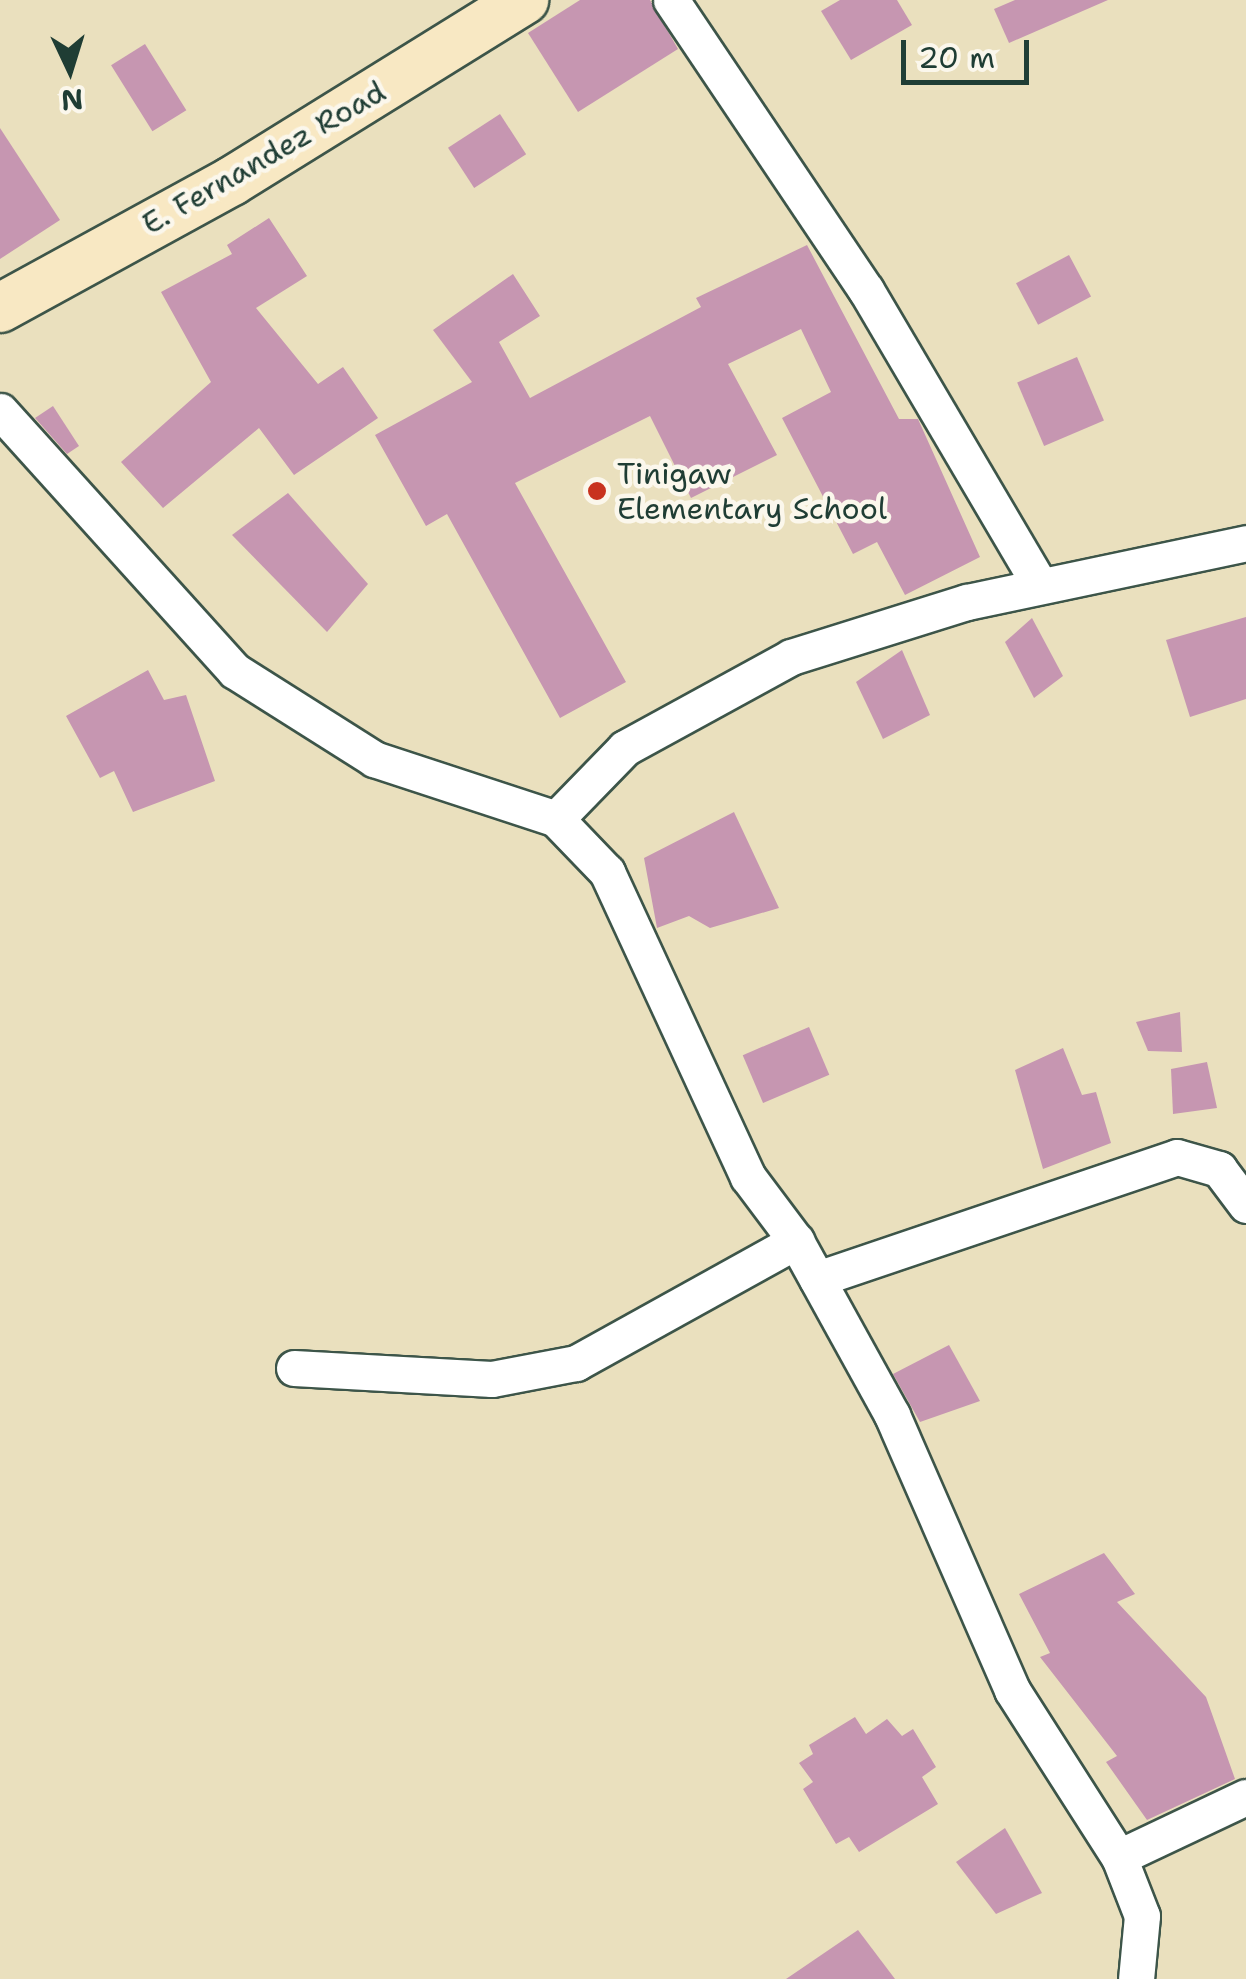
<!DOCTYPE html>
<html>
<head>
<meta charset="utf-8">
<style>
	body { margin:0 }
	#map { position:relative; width:1246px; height:1979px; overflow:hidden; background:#eae0be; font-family:"Shantell Sans",sans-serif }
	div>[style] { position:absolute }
	.building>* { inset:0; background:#c696b1; transform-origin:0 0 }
	.roads { filter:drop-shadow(2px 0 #3d5549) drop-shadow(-2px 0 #3d5549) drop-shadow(0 2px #3d5549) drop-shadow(0 -2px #3d5549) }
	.street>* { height:35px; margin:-17.5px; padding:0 17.5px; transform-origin:17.5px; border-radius:17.5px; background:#fff }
	.secondary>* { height:48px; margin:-24px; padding:0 24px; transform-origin:24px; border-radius:24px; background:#f8e8c3 }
	.dots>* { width:28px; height:28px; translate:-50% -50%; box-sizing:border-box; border:5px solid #fbf7ec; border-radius:50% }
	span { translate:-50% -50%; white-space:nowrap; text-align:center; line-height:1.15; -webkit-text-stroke:9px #fbf7ec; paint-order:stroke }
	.street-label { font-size:30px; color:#1f3d34 }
	.poi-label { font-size:30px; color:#1f3d34 }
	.left { translate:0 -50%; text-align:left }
	.north { position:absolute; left:20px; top:20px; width:100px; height:100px; -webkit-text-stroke:8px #fbf7ec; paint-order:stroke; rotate:176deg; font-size:28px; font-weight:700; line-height:40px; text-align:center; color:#1f3d34 }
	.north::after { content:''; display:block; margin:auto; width:35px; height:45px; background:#1f3d34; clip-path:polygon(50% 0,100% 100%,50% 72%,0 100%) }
	.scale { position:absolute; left:901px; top:40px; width:128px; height:45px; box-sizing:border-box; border:5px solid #1f3d34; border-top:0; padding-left:12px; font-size:30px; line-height:35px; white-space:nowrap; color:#1f3d34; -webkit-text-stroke:8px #fbf7ec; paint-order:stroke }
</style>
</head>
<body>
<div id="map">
	<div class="building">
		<div style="clip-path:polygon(580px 0,650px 0,678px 49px,578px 112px,528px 33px)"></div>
		<div style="clip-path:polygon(840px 0,897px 0,912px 25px,851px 60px,821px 11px)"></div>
		<div style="clip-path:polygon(1015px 0,1108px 0,1009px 43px,994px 9px)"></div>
		<div style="left:145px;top:44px;width:78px;height:40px;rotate:58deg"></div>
		<div style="left:500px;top:114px;width:48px;height:62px;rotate:57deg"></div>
		<div style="clip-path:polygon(0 128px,60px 220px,0 259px)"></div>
		<div style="clip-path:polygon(269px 218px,307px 276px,256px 308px,318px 384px,343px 367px,378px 418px,294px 475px,259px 428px,163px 508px,121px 462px,211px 382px,161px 292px,232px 254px,227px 245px)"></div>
		<div style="clip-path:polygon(807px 245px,899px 419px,918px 419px,980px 557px,905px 595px,877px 542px,853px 554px,782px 418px,831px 392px,801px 329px,728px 364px,777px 455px,691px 498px,650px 416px,515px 483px,626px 682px,560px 718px,447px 514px,426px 526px,375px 435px,472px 382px,433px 330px,513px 274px,540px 316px,499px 342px,530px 398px,701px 307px,696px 298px)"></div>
		<div style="left:1069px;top:255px;width:47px;height:60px;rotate:62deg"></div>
		<div style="left:1077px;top:357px;width:69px;height:65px;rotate:67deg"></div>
		<div style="clip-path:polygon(53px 406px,79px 446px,67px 454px,35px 418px)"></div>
		<div style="clip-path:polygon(288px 493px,368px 584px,327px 632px,232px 535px)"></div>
		<div style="clip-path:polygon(1246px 617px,1246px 699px,1190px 717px,1166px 640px)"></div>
		<div style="clip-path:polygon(1032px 618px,1063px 676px,1034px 698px,1005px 642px)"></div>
		<div style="clip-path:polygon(902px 650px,930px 715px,883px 739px,856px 682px)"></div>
		<div style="clip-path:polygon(148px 670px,164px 700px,186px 695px,215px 781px,133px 812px,114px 771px,100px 778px,66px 716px)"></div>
		<div style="clip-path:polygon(734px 812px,779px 908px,710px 928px,689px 916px,657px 928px,644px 858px)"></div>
		<div style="clip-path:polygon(1180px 1012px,1182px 1052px,1148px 1051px,1136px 1022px)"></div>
		<div style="left:809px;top:1027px;width:52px;height:72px;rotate:67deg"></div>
		<div style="clip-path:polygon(1063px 1048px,1082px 1095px,1096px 1092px,1111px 1143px,1043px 1169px,1015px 1070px)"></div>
		<div style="clip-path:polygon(1207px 1062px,1217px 1108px,1173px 1114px,1171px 1069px)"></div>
		<div style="clip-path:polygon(949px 1345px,980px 1401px,920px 1422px,893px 1374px)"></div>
		<div style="clip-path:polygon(1104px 1553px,1135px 1594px,1117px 1602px,1206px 1697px,1235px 1779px,1147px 1820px,1106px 1762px,1117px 1756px,1040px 1657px,1050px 1653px,1019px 1594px)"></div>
		<div style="clip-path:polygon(855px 1717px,866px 1734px,887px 1719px,902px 1736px,913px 1729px,936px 1767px,922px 1777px,938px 1804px,859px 1852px,849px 1837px,836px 1844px,803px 1789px,813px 1782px,799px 1763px,813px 1754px,809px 1745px)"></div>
		<div style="clip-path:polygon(1005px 1828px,1042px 1893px,996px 1914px,956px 1862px)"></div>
		<div style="clip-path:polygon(858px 1930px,895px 1979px,786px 1979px)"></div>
	</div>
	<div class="roads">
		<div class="street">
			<div style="left:671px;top:0;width:349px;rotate:56.1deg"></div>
			<div style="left:866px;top:290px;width:342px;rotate:59.5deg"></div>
			<div style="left:0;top:411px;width:350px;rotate:47.9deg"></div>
			<div style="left:235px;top:671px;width:165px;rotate:32.3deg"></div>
			<div style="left:374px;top:759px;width:192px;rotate:18.2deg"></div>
			<div style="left:556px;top:819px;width:74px;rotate:46.1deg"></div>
			<div style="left:607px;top:872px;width:336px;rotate:65.2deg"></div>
			<div style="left:748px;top:1177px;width:80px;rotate:53.1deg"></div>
			<div style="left:796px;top:1241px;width:199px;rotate:61.1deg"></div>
			<div style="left:892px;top:1415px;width:300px;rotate:66.4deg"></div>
			<div style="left:1012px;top:1690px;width:198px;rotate:57.4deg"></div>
			<div style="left:1119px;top:1857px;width:63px;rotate:68.7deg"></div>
			<div style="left:1142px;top:1916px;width:63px;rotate:95.4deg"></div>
			<div style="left:556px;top:819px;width:99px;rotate:-45.8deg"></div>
			<div style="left:625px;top:748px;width:189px;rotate:-28.7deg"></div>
			<div style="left:791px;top:657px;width:184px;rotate:-17.4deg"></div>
			<div style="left:967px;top:602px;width:285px;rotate:-11.9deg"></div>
			<div style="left:817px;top:1279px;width:380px;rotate:-18.7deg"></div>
			<div style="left:1177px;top:1157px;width:44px;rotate:15.9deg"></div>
			<div style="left:1219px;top:1169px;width:45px;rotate:53.1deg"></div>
			<div style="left:294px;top:1368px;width:198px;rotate:3.2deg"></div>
			<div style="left:492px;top:1379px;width:86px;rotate:-10.8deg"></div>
			<div style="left:576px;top:1363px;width:252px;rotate:-29deg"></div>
			<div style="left:1119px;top:1857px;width:140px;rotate:-25.3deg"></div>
		</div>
		<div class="secondary">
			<div style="left:0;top:308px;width:264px;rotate:-28.7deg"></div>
			<div style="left:232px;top:181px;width:344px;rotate:-31.8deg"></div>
		</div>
	</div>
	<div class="dots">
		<div style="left:597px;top:491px;background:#c8321e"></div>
	</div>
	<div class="street-label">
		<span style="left:264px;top:158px;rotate:-30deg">E. Fernandez Road</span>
	</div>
	<div class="poi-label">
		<span class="left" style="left:617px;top:491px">Tinigaw<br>Elementary School</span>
	</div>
	<div class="north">N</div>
	<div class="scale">20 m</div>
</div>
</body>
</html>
